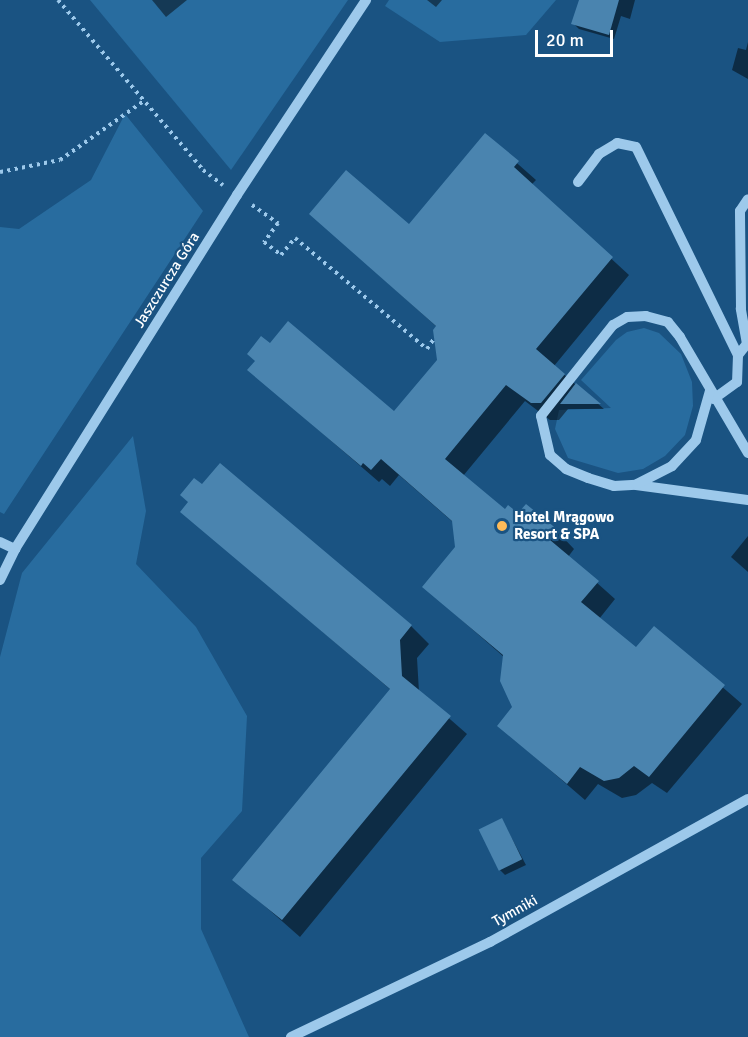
<!DOCTYPE html>
<html>
<head>
<meta charset="utf-8">
<style>
	body { margin:0 }
	#map { position:relative; width:748px; height:1037px; overflow:hidden; background:#1a5382; font-family:Signika,sans-serif }
	div>[style] { position:absolute }
	.green>* { inset:0; background:#286c9f }
	.shadow>* { inset:0; background:#0007 }
	.building>* { inset:0; background:#4a84af; transform-origin:0 0 }
	.path>* { height:4px; margin-top:-2px; transform-origin:0; background:repeating-linear-gradient(90deg,#9dc9eb 0 3px,transparent 0 7.5px) }
	.minor>* { height:10px; margin:-5px; padding:0 5px; transform-origin:5px; border-radius:5px; background:#9dc9eb }
	.dots>* { width:16px; height:16px; translate:-50% -50%; box-sizing:border-box; border:3px solid #1a5382; border-radius:50% }
	span { translate:-50% -50%; white-space:nowrap; text-align:center; line-height:1.15; -webkit-text-stroke:4.5px #1a5382; paint-order:stroke }
	.street-label { font-size:15px; color:#fff }
	.poi-label { font-size:15px; color:#fff; font-weight:700 }
	.left { translate:0 -50%; text-align:left }
	.scale { position:absolute; left:535px; top:30px; width:78px; height:27px; box-sizing:border-box; border:3px solid #fff; border-top:0; padding-left:8px; font-size:18px; line-height:21px; white-space:nowrap; color:#fff; -webkit-text-stroke:4px #1a5382; paint-order:stroke }
</style>
</head>
<body>
<div id="map">
	<div class="green">
		<div style="clip-path:polygon(90px 0,348px 0,231px 170px)"></div>
		<div style="clip-path:polygon(389px 0,556px 0,526px 35px,440px 42px,385px 6px)"></div>
		<div style="clip-path:polygon(125px 114px,203px 211px,4px 514px,0 512px,0 227px,19px 229px,91px 180px)"></div>
		<div style="clip-path:polygon(644px 328px,659px 333px,681px 354px,692px 382px,693px 406px,685px 435px,665px 456px,643px 469px,618px 473px,568px 458px,555px 429px,559px 410px,611px 408px,581px 380px,616px 340px,627px 332px)"></div>
		<div style="clip-path:polygon(133px 436px,146px 511px,136px 564px,196px 627px,247px 716px,242px 811px,201px 858px,201px 929px,249px 1037px,0 1037px,0 657px,22px 573px)"></div>
	</div>
	<div class="shadow">
		<div style="clip-path:polygon(152px 0,187px 0,166px 17px)"></div>
		<div style="clip-path:polygon(427px 0,442px 0,436px 7px)"></div>
		<div style="clip-path:polygon(589px 0,635px 0,630px 19px,621px 16px,614px 39px,579px 29px,573px 23px)"></div>
		<div style="clip-path:polygon(748px 42px,748px 79px,732px 70px,738px 48px,746px 50px)"></div>
		<div style="clip-path:polygon(485px 135px,536px 180px,531px 185px,629px 275px,554px 366px,604px 409px,568px 409px,559px 420px,550px 420px,525px 401px,463px 476px,505px 511px,557px 531px,574px 549px,568px 557px,615px 599px,599px 619px,636px 649px,654px 628px,742px 704px,667px 793px,652px 783px,636px 795px,622px 798px,598px 784px,585px 800px,499px 726px,514px 707px,504px 657px,424px 587px,456px 548px,454px 523px,399px 475px,390px 486px,382px 479px,379px 482px,249px 370px,395px 413px,439px 360px,437px 327px,311px 214px,410px 226px)"></div>
		<div style="clip-path:polygon(182px 512px,411px 626px,429px 644px,417px 658px,419px 692px,467px 734px,300px 937px,234px 879px,391px 690px)"></div>
		<div style="clip-path:polygon(748px 536px,748px 572px,731px 557px)"></div>
		<div style="clip-path:polygon(502px 820px,526px 865px,505px 875px,499px 869px)"></div>
	</div>
	<div class="building">
		<div style="clip-path:polygon(579px 0,619px 0,609px 35px,571px 24px)"></div>
		<div style="clip-path:polygon(485px 133px,519px 161px,514px 167px,613px 257px,536px 349px,565px 374px,541px 403px,531px 403px,506px 385px,445px 459px,505px 509px,508px 505px,518px 513px,526px 504px,558px 530px,550px 540px,599px 581px,581px 602px,636px 647px,654px 626px,725px 685px,649px 777px,634px 766px,619px 778px,604px 781px,580px 767px,567px 784px,497px 726px,512px 707px,500px 681px,503px 655px,422px 587px,455px 547px,452px 521px,381px 459px,371px 470px,363px 463px,361px 466px,247px 370px,255px 361px,247px 354px,261px 336px,270px 343px,288px 321px,394px 411px,437px 360px,433px 330px,436px 326px,309px 214px,346px 170px,409px 224px)"></div>
		<div style="clip-path:polygon(576px 383px,601px 404px,560px 404px)"></div>
		<div style="clip-path:polygon(220px 463px,412px 625px,400px 640px,402px 676px,451px 716px,282px 920px,232px 880px,390px 689px,180px 512px,188px 502px,180px 495px,194px 478px,202px 484px)"></div>
		<div style="left:502px;top:818px;width:46px;height:26px;rotate:64deg"></div>
	</div>
	<div class="path">
		<div style="left:58px;top:0;width:223px;rotate:49.5deg"></div>
		<div style="left:203px;top:170px;width:25px;rotate:37deg"></div>
		<div style="left:0;top:172px;width:61px;rotate:-11.3deg"></div>
		<div style="left:60px;top:160px;width:104px;rotate:-35.2deg"></div>
		<div style="left:252px;top:205px;width:32px;rotate:35deg"></div>
		<div style="left:278px;top:223px;width:24px;rotate:126deg"></div>
		<div style="left:264px;top:242px;width:21px;rotate:37deg"></div>
		<div style="left:281px;top:255px;width:22px;rotate:-51deg"></div>
		<div style="left:295px;top:238px;width:172px;rotate:40.1deg"></div>
		<div style="left:427px;top:349px;width:14px;rotate:-56deg"></div>
	</div>
	<div class="minor">
		<div style="left:578px;top:182px;width:35px;rotate:-53deg"></div>
		<div style="left:599px;top:154px;width:21px;rotate:-31deg"></div>
		<div style="left:617px;top:143px;width:19px;rotate:12deg"></div>
		<div style="left:636px;top:147px;width:232px;rotate:63.9deg"></div>
		<div style="left:738px;top:355px;width:27px;rotate:92deg"></div>
		<div style="left:737px;top:382px;width:29px;rotate:144deg"></div>
		<div style="left:738px;top:355px;width:14px;rotate:-51deg"></div>
		<div style="left:747px;top:344px;width:36px;rotate:-100deg"></div>
		<div style="left:741px;top:309px;width:98px;rotate:-90.6deg"></div>
		<div style="left:740px;top:211px;width:14px;rotate:-56deg"></div>
		<div style="left:748px;top:453px;width:134px;rotate:-120.4deg"></div>
		<div style="left:680px;top:337px;width:19px;rotate:-129deg"></div>
		<div style="left:668px;top:322px;width:23px;rotate:-165deg"></div>
		<div style="left:646px;top:316px;width:19px;rotate:177deg"></div>
		<div style="left:627px;top:317px;width:16px;rotate:150deg"></div>
		<div style="left:613px;top:325px;width:116px;rotate:128.4deg"></div>
		<div style="left:541px;top:416px;width:40px;rotate:77deg"></div>
		<div style="left:550px;top:455px;width:21px;rotate:41deg"></div>
		<div style="left:566px;top:469px;width:24px;rotate:22deg"></div>
		<div style="left:588px;top:478px;width:27px;rotate:17deg"></div>
		<div style="left:614px;top:486px;width:22px;rotate:-3deg"></div>
		<div style="left:636px;top:485px;width:113px;rotate:7.6deg"></div>
		<div style="left:637px;top:484px;width:39px;rotate:-27deg"></div>
		<div style="left:672px;top:466px;width:35px;rotate:-47deg"></div>
		<div style="left:696px;top:440px;width:51px;rotate:-74.1deg"></div>
		<div style="left:0;top:542px;width:17px;rotate:25deg"></div>
		<div style="left:0;top:580px;width:34px;rotate:-64deg"></div>
		<div style="left:15px;top:549px;width:418px;rotate:-57.9deg"></div>
		<div style="left:237px;top:195px;width:234px;rotate:-56.5deg"></div>
		<div style="left:291px;top:1037px;width:221px;rotate:-25.5deg"></div>
		<div style="left:490px;top:942px;width:295px;rotate:-29deg"></div>
	</div>
	<div class="dots">
		<div style="left:502px;top:526px;background:#febb59"></div>
	</div>
	<div class="street-label">
		<span style="left:167px;top:280px;rotate:-58deg">Jaszczurcza Góra</span>
		<span style="left:515px;top:911px;rotate:-29deg">Tymniki</span>
	</div>
	<div class="poi-label">
		<span class="left" style="left:514px;top:526px">Hotel Mrągowo<br>Resort &amp; SPA</span>
	</div>
	<div class="scale">20 m</div>
</div>
</body>
</html>
